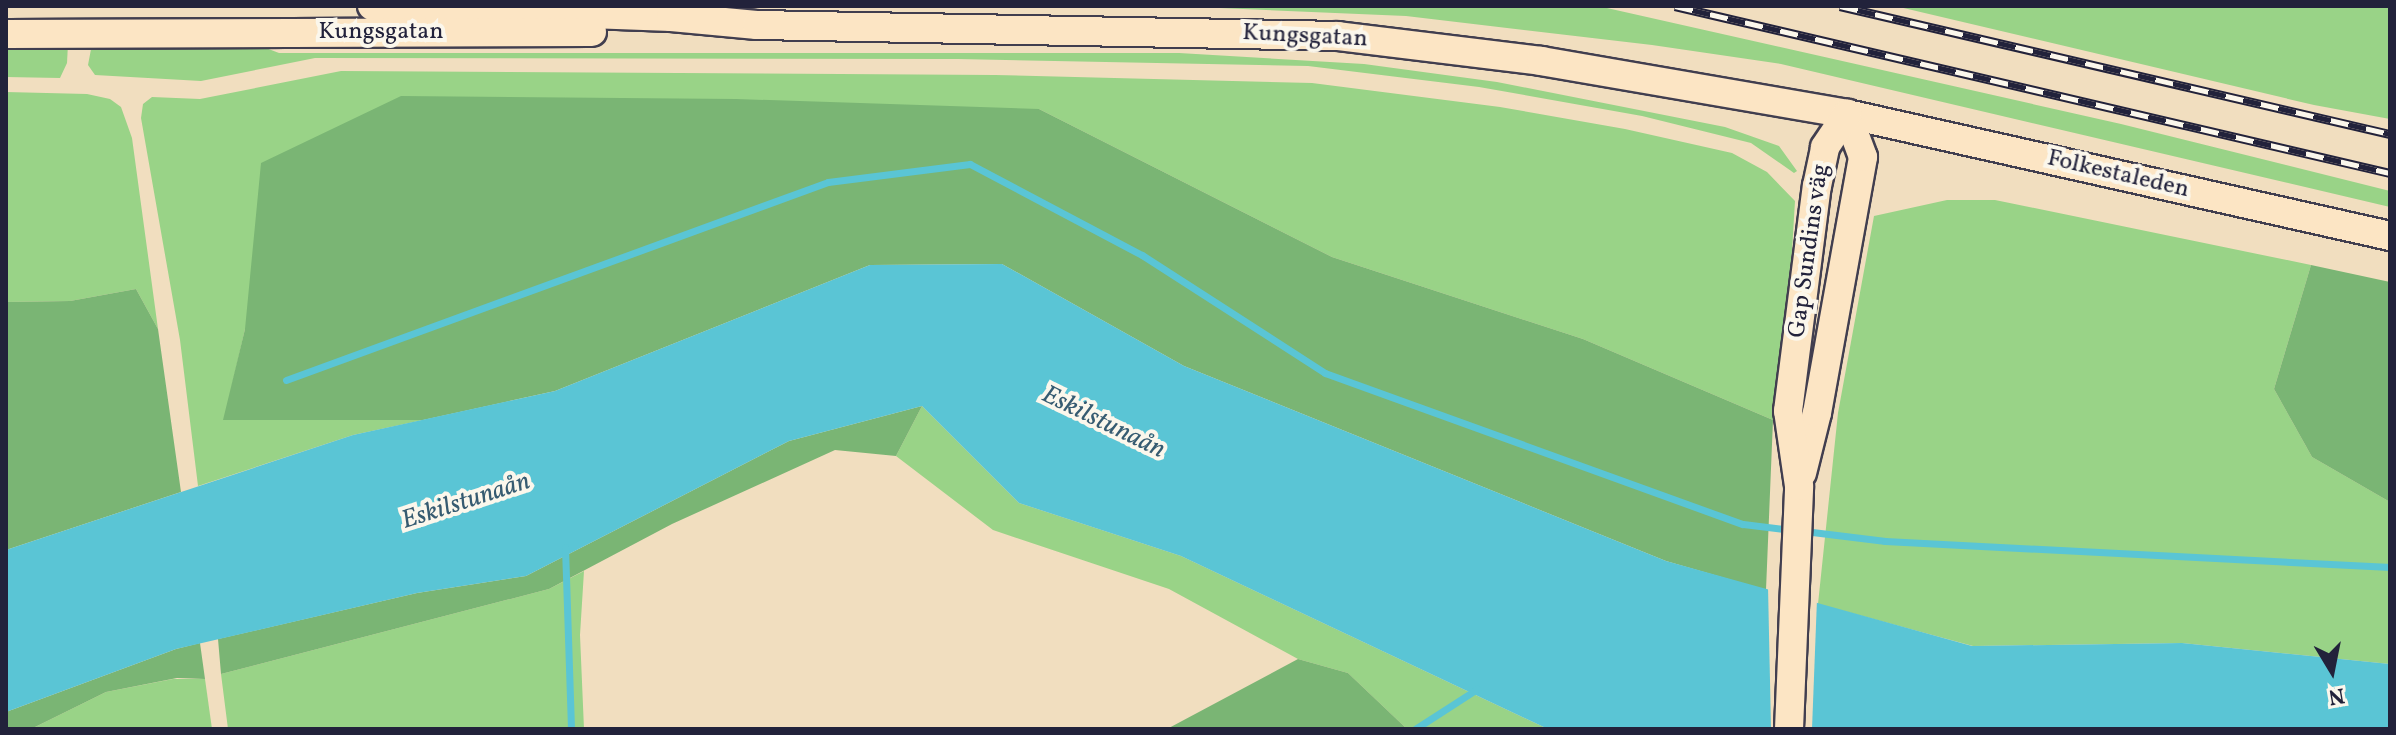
<!DOCTYPE html>
<html>
<head>
<meta charset="utf-8">
<style>
	body { margin:0 }
	#map { position:relative; width:2396px; height:735px; overflow:hidden; background:#f1debf; font-family:Vollkorn,serif }
	div>[style] { position:absolute }
	.green>* { inset:0; background:#99d387 }
	.forest>* { inset:0; background:#7ab574 }
	.water>* { inset:0; background:#5ac5d5 }
	.pier>* { inset:0; background:#f1debf }
	.stream>* { height:7px; margin:-3.5px; padding:0 3.5px; transform-origin:3.5px; border-radius:3.5px; background:#5ac5d5 }
	.roads { filter:drop-shadow(2px 0 #413e4f) drop-shadow(-2px 0 #413e4f) drop-shadow(0 2px #413e4f) drop-shadow(0 -2px #413e4f) }
	.secondary>* { height:28px; margin:-14px; padding:0 14px; transform-origin:14px; border-radius:14px; background:#fce5c4 }
	.rail>* { height:9px; margin-top:-4.5px; transform-origin:0; background:repeating-linear-gradient(90deg,#fbf7ec 0 18px,#22223b 0 36px); box-sizing:border-box; border-block:2px solid #22223b }
	span { translate:-50% -50%; white-space:nowrap; text-align:center; line-height:1.15; -webkit-text-stroke:8px #fbf7ec; paint-order:stroke }
	.street-label { font-size:24px; color:#22223b }
	.water-label { font-size:26px; color:#365b71; font-style:italic }
	.frame { position:absolute; inset:0; border:8px solid #22223b; pointer-events:none }
	.north { position:absolute; left:2292px; top:631px; width:80px; height:80px; -webkit-text-stroke:6px #fbf7ec; paint-order:stroke; rotate:170deg; font-size:22px; font-weight:700; line-height:32px; text-align:center; color:#22223b }
	.north::after { content:''; display:block; margin:auto; width:28px; height:36px; background:#22223b; clip-path:polygon(50% 0,100% 100%,50% 72%,0 100%) }
</style>
</head>
<body>
<div id="map">
	<div class="green">
		<div style="clip-path:polygon(1173px 6px,1598px 6px,2121px 124px,2390px 191px,2390px 207px,1781px 64px,1652px 45px,1406px 16px)"></div>
		<div style="clip-path:polygon(1895px 6px,2390px 6px,2390px 119px,2314px 105px)"></div>
		<div style="clip-path:polygon(6px 44px,68px 44px,67px 63px,60px 78px,6px 77px)"></div>
		<div style="clip-path:polygon(92px 44px,258px 45px,279px 53px,1179px 53px,1364px 64px,1497px 82px,1725px 127px,1779px 146px,1797px 171px,1794px 173px,1751px 143px,1642px 116px,1479px 87px,1308px 66px,958px 59px,315px 58px,201px 81px,95px 75px,88px 65px)"></div>
		<div style="clip-path:polygon(341px 71px,995px 75px,1312px 83px,1500px 107px,1625px 129px,1732px 153px,1767px 172px,1795px 201px,1786px 352px,1773px 420px,1583px 339px,1332px 257px,1039px 109px,245px 329px,224px 420px,423px 420px,353px 435px,198px 486px,180px 340px,141px 118px,143px 104px,152px 97px,200px 99px)"></div>
		<div style="clip-path:polygon(6px 92px,87px 94px,110px 99px,121px 107px,132px 138px,158px 329px,136px 289px,70px 301px,6px 302px)"></div>
		<div style="clip-path:polygon(1947px 200px,1995px 200px,2311px 265px,2274px 389px,2312px 457px,2390px 502px,2390px 664px,2182px 643px,1973px 646px,1818px 604px,1838px 413px,1874px 216px)"></div>
		<div style="clip-path:polygon(922px 406px,1019px 503px,1181px 556px,1548px 729px,1407px 729px,1348px 673px,1298px 659px,1169px 589px,993px 530px,896px 456px)"></div>
		<div style="clip-path:polygon(584px 571px,580px 635px,584px 729px,228px 729px,221px 674px,549px 589px)"></div>
		<div style="clip-path:polygon(173px 679px,205px 679px,212px 729px,31px 729px,106px 692px)"></div>
	</div>
	<div class="forest">
		<div style="clip-path:polygon(401px 96px,736px 99px,1039px 109px,1332px 257px,1583px 339px,1773px 420px,1766px 590px,1666px 561px,1184px 366px,1002px 264px,870px 265px,555px 391px,423px 420px,223px 420px,245px 329px,261px 163px)"></div>
		<div style="clip-path:polygon(2311px 265px,2390px 282px,2390px 502px,2312px 457px,2274px 389px)"></div>
		<div style="clip-path:polygon(136px 289px,158px 329px,181px 492px,6px 550px,6px 302px,70px 301px)"></div>
		<div style="clip-path:polygon(922px 406px,896px 456px,835px 450px,672px 524px,549px 589px,221px 674px,218px 639px,417px 593px,526px 576px,789px 441px)"></div>
		<div style="clip-path:polygon(200px 643px,205px 679px,177px 678px,106px 692px,31px 729px,6px 729px,6px 712px,176px 649px)"></div>
		<div style="clip-path:polygon(1298px 659px,1348px 673px,1407px 729px,1167px 729px)"></div>
	</div>
	<div class="water">
		<div style="clip-path:polygon(1002px 264px,1184px 366px,1666px 561px,1972px 646px,2182px 643px,2390px 664px,2390px 729px,1548px 729px,1181px 556px,1019px 503px,922px 406px,789px 441px,526px 576px,417px 593px,176px 649px,6px 712px,6px 550px,353px 435px,555px 391px,870px 265px)"></div>
	</div>
	<div class="pier">
		<div style="clip-path:polygon(1768px 586px,1817px 599px,1812px 729px,1771px 729px)"></div>
	</div>
	<div class="stream">
		<div style="left:286px;top:380px;width:577px;rotate:-20.07deg"></div>
		<div style="left:828px;top:182px;width:143px;rotate:-7.2deg"></div>
		<div style="left:970px;top:164px;width:195px;rotate:27.9deg"></div>
		<div style="left:1142px;top:255px;width:218px;rotate:32.8deg"></div>
		<div style="left:1325px;top:373px;width:444px;rotate:19.9deg"></div>
		<div style="left:1743px;top:524px;width:49px;rotate:7deg"></div>
		<div style="left:1804px;top:531px;width:82px;rotate:7deg"></div>
		<div style="left:1885px;top:541px;width:506px;rotate:2.95deg"></div>
		<div style="left:565px;top:547px;width:182px;rotate:88.1deg"></div>
		<div style="left:1415px;top:729px;width:74px;rotate:-32.8deg"></div>
	</div>
	<div class="roads">
		<div class="secondary">
			<div style="left:372px;top:6px;width:299px;rotate:2.1deg"></div>
			<div style="left:671px;top:17px;width:86px;rotate:5.3deg"></div>
			<div style="left:757px;top:25px;width:581px;rotate:1.08deg"></div>
			<div style="left:1338px;top:36px;width:205px;rotate:7deg"></div>
			<div style="left:1541px;top:61px;width:311px;rotate:9.8deg"></div>
			<div style="left:1847px;top:114px;width:557px;rotate:12.66deg"></div>
			<div style="left:6px;top:34px;width:586px;rotate:-0.2deg"></div>
			<div style="left:1802px;top:473px;width:62px;rotate:-76deg"></div>
			<div style="left:1817px;top:413px;width:260px;rotate:-79.8deg"></div>
			<div style="left:1863px;top:157px;width:46px;rotate:-110.4deg"></div>
			<div style="left:1789px;top:729px;width:243px;rotate:-87.6deg"></div>
			<div style="left:1799px;top:486px;width:76px;rotate:-98.3deg"></div>
			<div style="left:1788px;top:411px;width:227px;rotate:-82.7deg"></div>
			<div style="left:1817px;top:186px;width:40px;rotate:-78deg"></div>
			<div style="left:1825px;top:147px;width:40px;rotate:-56deg"></div>
		</div>
	</div>
	<div class="rail">
		<div style="left:1675px;top:6px;width:734px;rotate:13.15deg"></div>
		<div style="left:1840px;top:6px;width:565px;rotate:13.1deg"></div>
	</div>
	<div class="street-label">
		<span style="left:381px;top:33px">Kungsgatan</span>
		<span style="left:1305px;top:37px;rotate:3deg">Kungsgatan</span>
		<span style="left:2118px;top:175px;rotate:13deg">Folkestaleden</span>
		<span style="left:1810px;top:251px;rotate:-82deg">Gap Sundins väg</span>
	</div>
	<div class="water-label">
		<span style="left:1103px;top:423px;rotate:26deg">Eskilstunaån</span>
		<span style="left:466px;top:502px;rotate:-18deg">Eskilstunaån</span>
	</div>
	<div class="frame"></div>
	<div class="north">N</div>
</div>
</body>
</html>
